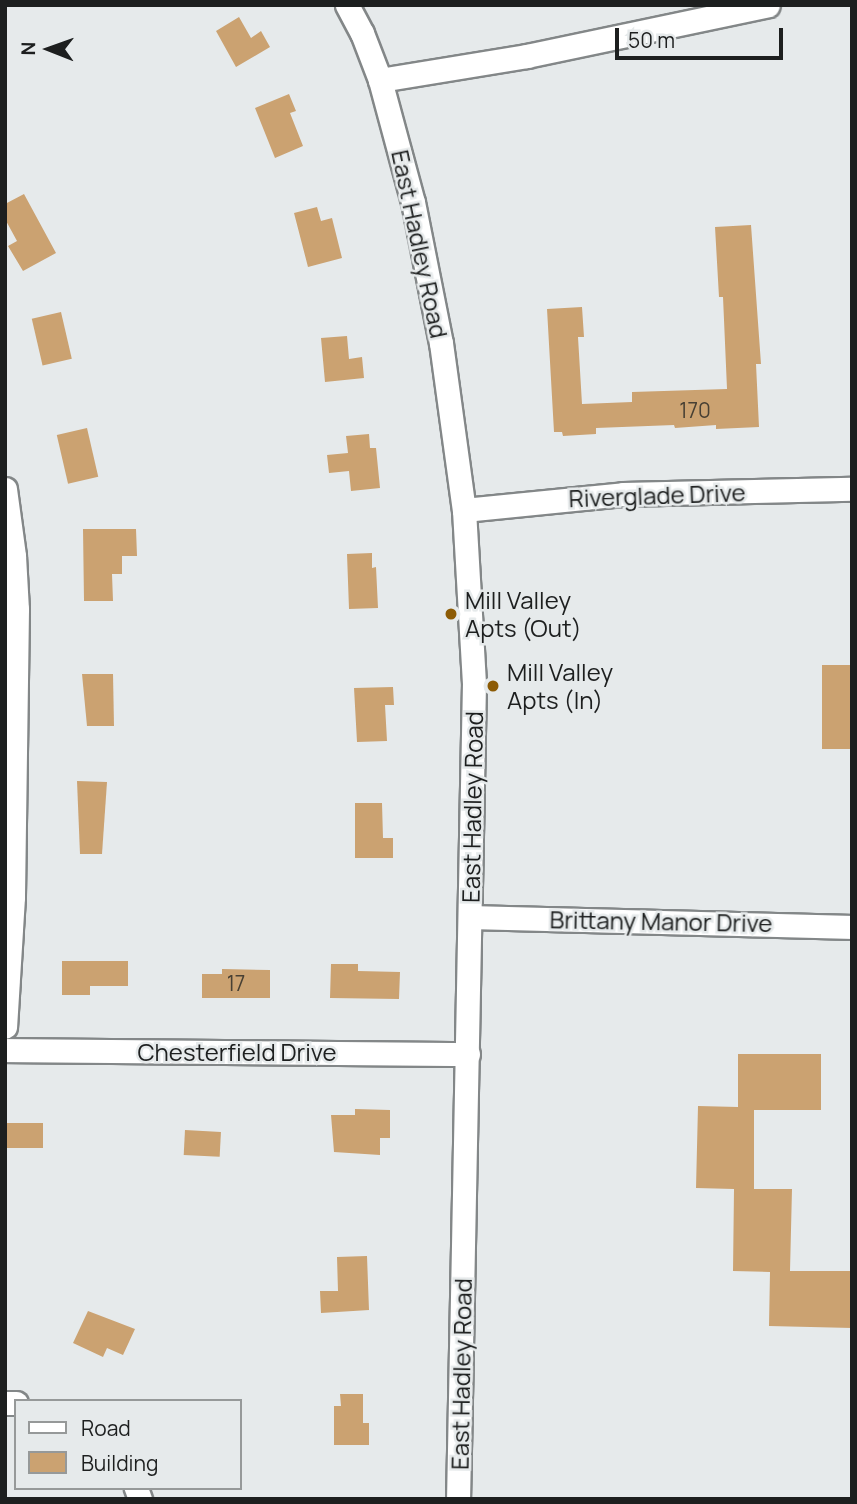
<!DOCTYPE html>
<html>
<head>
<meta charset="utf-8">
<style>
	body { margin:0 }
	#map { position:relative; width:857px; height:1504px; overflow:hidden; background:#e6eaeb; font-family:Manrope,sans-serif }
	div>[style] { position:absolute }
	.building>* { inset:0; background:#cba271; transform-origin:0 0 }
	.roads { filter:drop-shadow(2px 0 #838788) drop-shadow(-2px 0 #838788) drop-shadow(0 2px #838788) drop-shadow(0 -2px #838788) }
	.minor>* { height:23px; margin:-11.5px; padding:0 11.5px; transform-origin:11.5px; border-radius:11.5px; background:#fff }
	.dots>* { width:19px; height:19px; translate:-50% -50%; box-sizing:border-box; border:4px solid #e6eaeb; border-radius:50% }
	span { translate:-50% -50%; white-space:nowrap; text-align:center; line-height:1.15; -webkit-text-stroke:5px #e6eaeb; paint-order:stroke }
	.number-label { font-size:21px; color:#484034 }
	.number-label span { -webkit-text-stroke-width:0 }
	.street-label { font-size:24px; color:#1d1f1f }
	.poi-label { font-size:24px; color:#1d1f1f }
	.left { translate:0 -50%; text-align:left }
	.frame { position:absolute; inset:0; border:7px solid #1d1f1f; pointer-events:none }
	.legend { position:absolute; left:14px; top:1399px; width:228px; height:91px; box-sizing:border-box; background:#e6eaeb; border:2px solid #969999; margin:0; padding:9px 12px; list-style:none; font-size:21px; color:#1d1f1f }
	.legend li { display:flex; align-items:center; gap:14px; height:35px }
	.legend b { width:35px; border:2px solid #969999 }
	.north { position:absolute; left:14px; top:14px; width:70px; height:70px; -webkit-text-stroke:5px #e6eaeb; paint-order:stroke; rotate:271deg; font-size:19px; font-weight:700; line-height:28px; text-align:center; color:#1d1f1f }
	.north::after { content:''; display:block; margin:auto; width:24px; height:32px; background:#1d1f1f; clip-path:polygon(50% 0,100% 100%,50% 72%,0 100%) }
	.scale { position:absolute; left:615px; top:28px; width:168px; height:32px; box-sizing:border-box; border:4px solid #1d1f1f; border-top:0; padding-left:9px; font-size:21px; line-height:24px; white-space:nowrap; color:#1d1f1f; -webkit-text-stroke:5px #e6eaeb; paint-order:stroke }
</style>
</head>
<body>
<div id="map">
	<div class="building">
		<div style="clip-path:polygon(239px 17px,251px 38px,261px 31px,270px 47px,236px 67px,216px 31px)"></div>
		<div style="clip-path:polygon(289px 94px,296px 111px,290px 113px,303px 146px,275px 158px,255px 108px)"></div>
		<div style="clip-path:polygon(24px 194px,56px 253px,23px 271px,8px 246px,17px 241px,5px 219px,5px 204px)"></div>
		<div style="clip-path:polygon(317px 207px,321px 221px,332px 218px,342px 258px,308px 267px,294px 213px)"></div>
		<div style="clip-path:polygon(751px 225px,761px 364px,756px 364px,759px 427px,716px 429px,716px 425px,675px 428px,674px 425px,596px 428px,596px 434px,563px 436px,562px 432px,554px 432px,547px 309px,582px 307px,584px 337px,578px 337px,582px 404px,632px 402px,632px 392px,727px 389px,723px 297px,719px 297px,715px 227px)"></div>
		<div style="left:61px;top:312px;width:48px;height:30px;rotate:77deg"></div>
		<div style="clip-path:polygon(347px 336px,349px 359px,362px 357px,364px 378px,325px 382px,321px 338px)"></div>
		<div style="left:87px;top:428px;width:50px;height:31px;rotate:77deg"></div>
		<div style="clip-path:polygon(369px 434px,370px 448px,376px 448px,380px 488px,351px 491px,349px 471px,329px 473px,327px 455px,348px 453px,346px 436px)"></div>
		<div style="clip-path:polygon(83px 529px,136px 529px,137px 556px,122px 556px,122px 574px,112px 574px,113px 601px,84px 601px)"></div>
		<div style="clip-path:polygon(372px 553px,372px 568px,376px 567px,378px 608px,349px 609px,347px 554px)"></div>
		<div style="left:822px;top:665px;width:30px;height:84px"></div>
		<div style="clip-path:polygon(82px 674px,113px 674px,114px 726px,87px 726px)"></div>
		<div style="clip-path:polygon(393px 687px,394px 705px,385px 705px,387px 741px,357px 742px,354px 688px)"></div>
		<div style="clip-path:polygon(77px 781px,107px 782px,102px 854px,80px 854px)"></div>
		<div style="clip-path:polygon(355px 803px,382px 803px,383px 838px,393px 838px,393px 858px,355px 858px)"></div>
		<div style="clip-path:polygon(62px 961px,128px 961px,128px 986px,90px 986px,90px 995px,62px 995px)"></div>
		<div style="clip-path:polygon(331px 964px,358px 964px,358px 971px,400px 972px,399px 999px,330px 998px)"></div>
		<div style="clip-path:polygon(222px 969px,270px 970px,270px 998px,202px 998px,202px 974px,222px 974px)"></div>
		<div style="clip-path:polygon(738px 1054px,821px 1054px,821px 1110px,754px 1110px,754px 1189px,792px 1189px,790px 1271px,852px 1271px,852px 1328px,769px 1326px,770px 1272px,733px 1271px,734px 1189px,696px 1188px,698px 1106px,738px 1107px)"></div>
		<div style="clip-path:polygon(355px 1109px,390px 1110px,390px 1138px,380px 1138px,380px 1155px,334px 1152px,331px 1115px,355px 1115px)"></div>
		<div style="left:5px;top:1123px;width:38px;height:25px"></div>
		<div style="left:185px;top:1130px;width:36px;height:25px;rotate:3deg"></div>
		<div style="clip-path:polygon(367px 1256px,369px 1310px,321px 1313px,320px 1291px,338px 1291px,337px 1257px)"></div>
		<div style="clip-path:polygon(88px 1311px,135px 1329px,123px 1355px,107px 1348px,103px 1357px,73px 1343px)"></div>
		<div style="clip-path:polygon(340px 1394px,363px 1394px,363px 1423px,369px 1423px,369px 1445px,334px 1445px,334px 1406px,341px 1406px)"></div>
	</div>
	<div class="roads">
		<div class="minor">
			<div style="left:347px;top:5px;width:32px;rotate:62deg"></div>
			<div style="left:362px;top:33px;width:50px;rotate:69deg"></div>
			<div style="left:380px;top:80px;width:126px;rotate:74.9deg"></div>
			<div style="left:413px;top:202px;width:144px;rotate:78.8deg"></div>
			<div style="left:441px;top:343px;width:169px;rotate:82.2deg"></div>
			<div style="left:464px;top:510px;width:173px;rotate:86.7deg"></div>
			<div style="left:474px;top:683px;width:816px;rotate:91.12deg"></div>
			<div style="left:380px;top:80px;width:149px;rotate:-9.3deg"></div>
			<div style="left:527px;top:56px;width:246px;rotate:-11.9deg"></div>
			<div style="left:5px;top:489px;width:68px;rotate:82.3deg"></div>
			<div style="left:14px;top:556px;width:53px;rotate:86.8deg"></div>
			<div style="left:17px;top:609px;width:288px;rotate:90.8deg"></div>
			<div style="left:13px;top:897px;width:130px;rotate:93.5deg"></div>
			<div style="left:464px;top:510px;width:160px;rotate:-5.7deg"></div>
			<div style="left:623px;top:494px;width:229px;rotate:-1.3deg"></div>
			<div style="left:471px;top:917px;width:381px;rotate:1.5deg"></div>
			<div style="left:5px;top:1050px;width:463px;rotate:0.5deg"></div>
			<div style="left:5px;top:1403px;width:11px"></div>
			<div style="left:136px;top:1488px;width:12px;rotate:70deg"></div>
		</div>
	</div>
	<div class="dots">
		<div style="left:451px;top:614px;background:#8c5b05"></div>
		<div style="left:493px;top:686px;background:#8c5b05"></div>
	</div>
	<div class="number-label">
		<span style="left:695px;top:410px">170</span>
		<span style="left:236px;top:983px">17</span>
	</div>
	<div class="street-label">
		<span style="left:420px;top:244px;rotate:78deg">East Hadley Road</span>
		<span style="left:657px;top:495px;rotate:-2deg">Riverglade Drive</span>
		<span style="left:472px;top:807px;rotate:-89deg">East Hadley Road</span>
		<span style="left:661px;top:921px;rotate:1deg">Brittany Manor Drive</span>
		<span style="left:237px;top:1052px">Chesterfield Drive</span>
		<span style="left:461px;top:1374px;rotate:-89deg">East Hadley Road</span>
	</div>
	<div class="poi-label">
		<span class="left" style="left:465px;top:614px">Mill Valley<br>Apts (Out)</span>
		<span class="left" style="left:507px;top:686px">Mill Valley<br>Apts (In)</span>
	</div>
	<div class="frame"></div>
	<ul class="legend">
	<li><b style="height:9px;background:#fff"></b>Road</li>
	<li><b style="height:19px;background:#cba271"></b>Building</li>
	</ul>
	<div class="north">N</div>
	<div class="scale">50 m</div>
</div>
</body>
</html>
